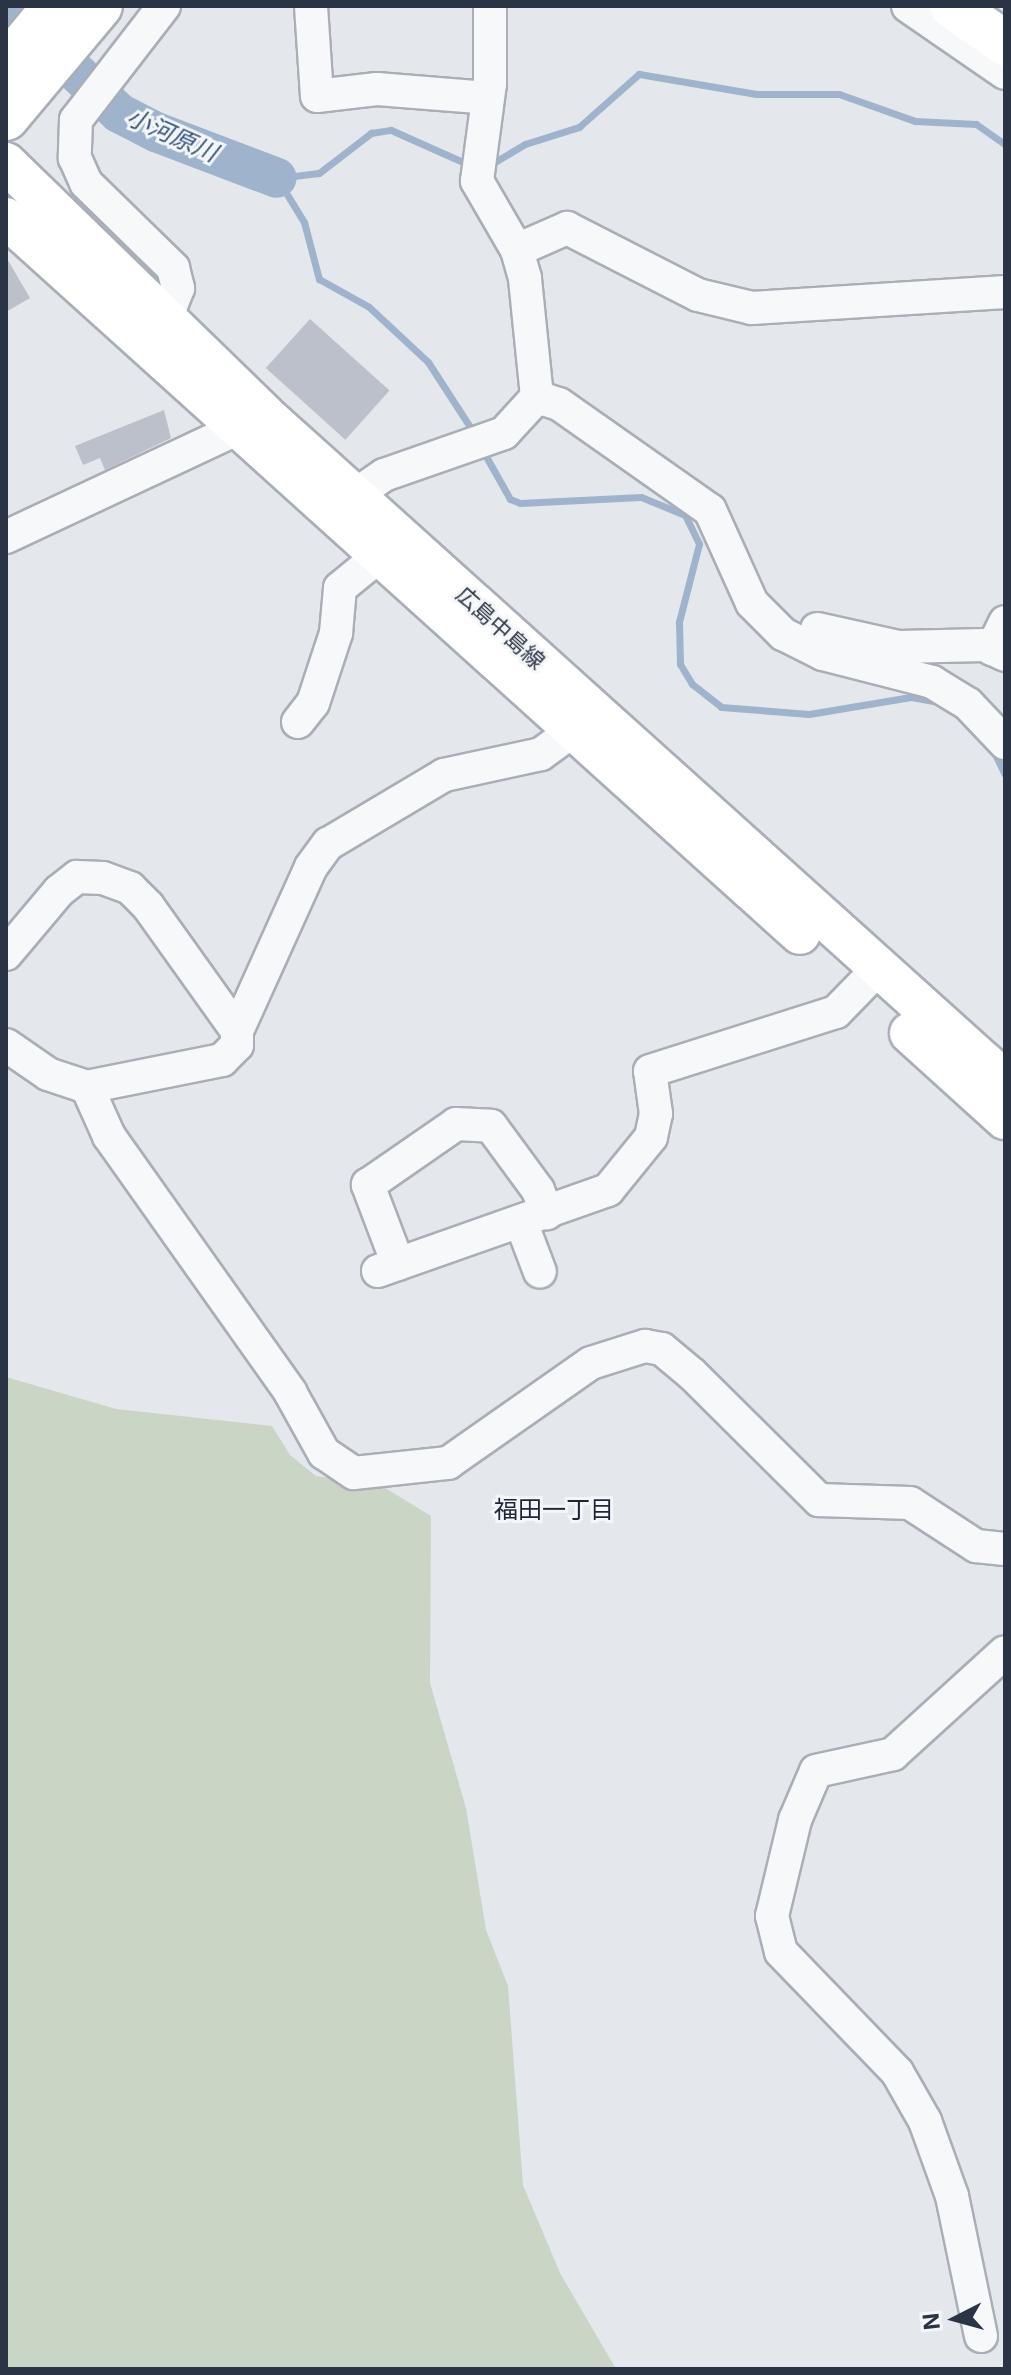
<!DOCTYPE html>
<html>
<head>
<meta charset="utf-8">
<style>
	body { margin:0 }
	#map { position:relative; width:1011px; height:2375px; overflow:hidden; background:#e4e7ec; font-family:Inter,"Noto Sans JP",sans-serif }
	div>[style] { position:absolute }
	.green>* { inset:0; background:#c9d6c5 }
	.stream>* { height:7px; margin:-3.5px; padding:0 3.5px; transform-origin:3.5px; border-radius:3.5px; background:#9fb4cc }
	.river>* { height:40px; margin:-20px; padding:0 20px; transform-origin:20px; border-radius:20px; background:#9fb4cc }
	.building>* { inset:0; background:#bbc0ca; transform-origin:0 0 }
	.roads { filter:drop-shadow(2px 0 #a9aeb7) drop-shadow(-2px 0 #a9aeb7) drop-shadow(0 2px #a9aeb7) drop-shadow(0 -2px #a9aeb7) }
	.minor>* { height:32px; margin:-16px; padding:0 16px; transform-origin:16px; border-radius:16px; background:#f7f8fa }
	.major>* { height:40px; margin:-20px; padding:0 20px; transform-origin:20px; border-radius:20px; background:#fff }
	.highway>* { height:44px; margin:-22px; padding:0 22px; transform-origin:22px; border-radius:22px; background:#fff }
	span { translate:-50% -50%; white-space:nowrap; text-align:center; line-height:1.15; -webkit-text-stroke:6px #f4f6f9; paint-order:stroke }
	.street-label { font-size:22px; color:#2b3445 }
	.water-label { font-size:24px; color:#34527a; font-style:italic }
	.neighbourhood-label { font-size:24px; color:#1d2536 }
	.frame { position:absolute; inset:0; border:8px solid #2b3445; pointer-events:none }
	.north { position:absolute; left:915px; top:2279px; width:80px; height:80px; -webkit-text-stroke:6px #f4f6f9; paint-order:stroke; rotate:264deg; font-size:22px; font-weight:700; line-height:32px; text-align:center; color:#2b3445 }
	.north::after { content:''; display:block; margin:auto; width:28px; height:36px; background:#2b3445; clip-path:polygon(50% 0,100% 100%,50% 72%,0 100%) }
</style>
</head>
<body>
<div id="map">
	<div class="green">
		<div style="clip-path:polygon(6px 1377px,116px 1409px,272px 1426px,290px 1455px,316px 1476px,382px 1486px,431px 1516px,430px 1683px,466px 1808px,486px 1930px,508px 1986px,523px 2185px,560px 2273px,616px 2369px,6px 2369px)"></div>
	</div>
	<div class="stream">
		<div style="left:488px;top:166px;width:43px;rotate:-30.7deg"></div>
		<div style="left:525px;top:144px;width:57px;rotate:-17.5deg"></div>
		<div style="left:579px;top:127px;width:80px;rotate:-41.5deg"></div>
		<div style="left:639px;top:74px;width:119px;rotate:9.7deg"></div>
		<div style="left:756px;top:94px;width:83px"></div>
		<div style="left:839px;top:94px;width:81px;rotate:19.6deg"></div>
		<div style="left:915px;top:121px;width:61px;rotate:2.8deg"></div>
		<div style="left:976px;top:124px;width:35px;rotate:35deg"></div>
		<div style="left:277px;top:178px;width:52px;rotate:58.5deg"></div>
		<div style="left:304px;top:222px;width:59px;rotate:75.3deg"></div>
		<div style="left:319px;top:279px;width:57px;rotate:29.2deg"></div>
		<div style="left:369px;top:307px;width:81px;rotate:43deg"></div>
		<div style="left:428px;top:362px;width:85px;rotate:57.1deg"></div>
		<div style="left:277px;top:178px;width:42px;rotate:-6.8deg"></div>
		<div style="left:319px;top:173px;width:66px;rotate:-37.6deg"></div>
		<div style="left:371px;top:133px;width:20px;rotate:-9deg"></div>
		<div style="left:391px;top:130px;width:89px;rotate:24deg"></div>
		<div style="left:483px;top:451px;width:55px;rotate:60.6deg"></div>
		<div style="left:510px;top:499px;width:11px;rotate:22deg"></div>
		<div style="left:520px;top:503px;width:121px;rotate:-2.8deg"></div>
		<div style="left:641px;top:497px;width:48px;rotate:22.2deg"></div>
		<div style="left:685px;top:515px;width:32px;rotate:64deg"></div>
		<div style="left:699px;top:544px;width:81px;rotate:104.4deg"></div>
		<div style="left:679px;top:622px;width:42px;rotate:88.6deg"></div>
		<div style="left:680px;top:664px;width:23px;rotate:59deg"></div>
		<div style="left:692px;top:684px;width:37px;rotate:38deg"></div>
		<div style="left:721px;top:707px;width:88px;rotate:4.5deg"></div>
		<div style="left:809px;top:714px;width:103px;rotate:-9.5deg"></div>
		<div style="left:911px;top:697px;width:27px;rotate:10deg"></div>
		<div style="left:992px;top:748px;width:30px;rotate:64deg"></div>
	</div>
	<div class="river">
		<div style="left:6px;top:15px;width:14px;rotate:45deg"></div>
		<div style="left:77px;top:73px;width:58px;rotate:43.6deg"></div>
		<div style="left:119px;top:113px;width:42px;rotate:27.2deg"></div>
		<div style="left:156px;top:132px;width:129px;rotate:20.8deg"></div>
	</div>
	<div class="building">
		<div style="clip-path:polygon(6px 257px,30px 298px,6px 312px)"></div>
		<div style="left:310px;top:319px;width:107px;height:66px;rotate:42deg"></div>
		<div style="clip-path:polygon(164px 410px,171px 438px,105px 470px,100px 458px,83px 465px,75px 446px)"></div>
	</div>
	<div class="roads">
		<div class="minor">
			<div style="left:164px;top:6px;width:144px;rotate:127.7deg"></div>
			<div style="left:76px;top:120px;width:38px;rotate:92deg"></div>
			<div style="left:75px;top:158px;width:27px;rotate:66deg"></div>
			<div style="left:86px;top:183px;width:122px;rotate:44.3deg"></div>
			<div style="left:173px;top:268px;width:21px;rotate:76deg"></div>
			<div style="left:178px;top:288px;width:28px;rotate:111deg"></div>
			<div style="left:311px;top:6px;width:90px;rotate:86.2deg"></div>
			<div style="left:317px;top:96px;width:60px;rotate:-6.7deg"></div>
			<div style="left:377px;top:89px;width:111px;rotate:4.6deg"></div>
			<div style="left:908px;top:6px;width:118px;rotate:34.6deg"></div>
			<div style="left:517px;top:250px;width:55px;rotate:-23.7deg"></div>
			<div style="left:567px;top:228px;width:147px;rotate:27.1deg"></div>
			<div style="left:698px;top:295px;width:56px;rotate:13.5deg"></div>
			<div style="left:752px;top:308px;width:254px;rotate:-3.6deg"></div>
			<div style="left:537px;top:397px;width:23px;rotate:18deg"></div>
			<div style="left:559px;top:404px;width:184px;rotate:35.1deg"></div>
			<div style="left:710px;top:510px;width:102px;rotate:65.7deg"></div>
			<div style="left:752px;top:603px;width:44px;rotate:45deg"></div>
			<div style="left:783px;top:634px;width:45px;rotate:26.6deg"></div>
			<div style="left:823px;top:654px;width:113px;rotate:14.4deg"></div>
			<div style="left:932px;top:682px;width:42px;rotate:31.4deg"></div>
			<div style="left:968px;top:704px;width:54px;rotate:46.5deg"></div>
			<div style="left:336px;top:508px;width:58px;rotate:-34.5deg"></div>
			<div style="left:384px;top:475px;width:127px;rotate:-19.3deg"></div>
			<div style="left:504px;top:433px;width:49px;rotate:-47.5deg"></div>
			<div style="left:537px;top:397px;width:120px;rotate:-95.8deg"></div>
			<div style="left:525px;top:278px;width:29px;rotate:-106deg"></div>
			<div style="left:517px;top:250px;width:80px;rotate:-120.1deg"></div>
			<div style="left:477px;top:181px;width:98px;rotate:-82.4deg"></div>
			<div style="left:490px;top:84px;width:78px;rotate:-90deg"></div>
			<div style="left:6px;top:537px;width:280px;rotate:-25.1deg"></div>
			<div style="left:817px;top:629px;width:84px;rotate:12.4deg"></div>
			<div style="left:899px;top:647px;width:85px;rotate:-1.3deg"></div>
			<div style="left:984px;top:645px;width:23px;rotate:25deg"></div>
			<div style="left:992px;top:649px;width:30px;rotate:-64deg"></div>
			<div style="left:298px;top:722px;width:24px;rotate:-52deg"></div>
			<div style="left:313px;top:703px;width:74px;rotate:-71.8deg"></div>
			<div style="left:336px;top:633px;width:45px;rotate:-84.9deg"></div>
			<div style="left:340px;top:588px;width:50px;rotate:-39.4deg"></div>
			<div style="left:6px;top:954px;width:82px;rotate:-49.9deg"></div>
			<div style="left:59px;top:891px;width:23px;rotate:-38deg"></div>
			<div style="left:77px;top:877px;width:26px;rotate:2deg"></div>
			<div style="left:103px;top:878px;width:29px;rotate:20deg"></div>
			<div style="left:130px;top:888px;width:25px;rotate:45deg"></div>
			<div style="left:148px;top:906px;width:153px;rotate:54.5deg"></div>
			<div style="left:237px;top:1031px;width:14px;rotate:90deg"></div>
			<div style="left:237px;top:1045px;width:21px;rotate:135deg"></div>
			<div style="left:222px;top:1060px;width:138px;rotate:168.7deg"></div>
			<div style="left:87px;top:1087px;width:41px;rotate:-161.6deg"></div>
			<div style="left:48px;top:1074px;width:51px;rotate:-145.4deg"></div>
			<div style="left:237px;top:1031px;width:180px;rotate:-65.7deg"></div>
			<div style="left:311px;top:867px;width:29px;rotate:-54deg"></div>
			<div style="left:328px;top:844px;width:135px;rotate:-30.7deg"></div>
			<div style="left:444px;top:775px;width:99px;rotate:-12.2deg"></div>
			<div style="left:541px;top:754px;width:63px;rotate:-36deg"></div>
			<div style="left:87px;top:1087px;width:54px;rotate:65.8deg"></div>
			<div style="left:109px;top:1136px;width:314px;rotate:54.7deg"></div>
			<div style="left:290px;top:1392px;width:70px;rotate:60.9deg"></div>
			<div style="left:324px;top:1453px;width:36px;rotate:34deg"></div>
			<div style="left:354px;top:1473px;width:95px;rotate:-6.1deg"></div>
			<div style="left:448px;top:1463px;width:174px;rotate:-35deg"></div>
			<div style="left:591px;top:1363px;width:57px;rotate:-17.5deg"></div>
			<div style="left:645px;top:1346px;width:17px;rotate:10deg"></div>
			<div style="left:662px;top:1349px;width:39px;rotate:40deg"></div>
			<div style="left:692px;top:1374px;width:179px;rotate:44.8deg"></div>
			<div style="left:819px;top:1500px;width:91px;rotate:1.9deg"></div>
			<div style="left:910px;top:1503px;width:79px;rotate:33.1deg"></div>
			<div style="left:976px;top:1546px;width:29px;rotate:6deg"></div>
			<div style="left:521px;top:1222px;width:53px;rotate:69.2deg"></div>
			<div style="left:398px;top:1264px;width:85px;rotate:-110.8deg"></div>
			<div style="left:368px;top:1185px;width:107px;rotate:-34.7deg"></div>
			<div style="left:456px;top:1124px;width:35px;rotate:3deg"></div>
			<div style="left:491px;top:1126px;width:79px;rotate:53.7deg"></div>
			<div style="left:538px;top:1190px;width:25px;rotate:69deg"></div>
			<div style="left:378px;top:1271px;width:244px;rotate:-19.4deg"></div>
			<div style="left:608px;top:1190px;width:68px;rotate:-50.9deg"></div>
			<div style="left:651px;top:1137px;width:24px;rotate:-78deg"></div>
			<div style="left:656px;top:1114px;width:43px;rotate:-97.9deg"></div>
			<div style="left:650px;top:1071px;width:195px;rotate:-17.6deg"></div>
			<div style="left:836px;top:1012px;width:62px;rotate:-45.7deg"></div>
			<div style="left:981px;top:2336px;width:143px;rotate:-101.7deg"></div>
			<div style="left:952px;top:2196px;width:80px;rotate:-109.8deg"></div>
			<div style="left:925px;top:2121px;width:56px;rotate:-119.7deg"></div>
			<div style="left:897px;top:2072px;width:167px;rotate:-134deg"></div>
			<div style="left:781px;top:1952px;width:37px;rotate:-104deg"></div>
			<div style="left:772px;top:1916px;width:99px;rotate:-76.5deg"></div>
			<div style="left:795px;top:1820px;width:53px;rotate:-66.8deg"></div>
			<div style="left:816px;top:1771px;width:79px;rotate:-12.4deg"></div>
			<div style="left:893px;top:1754px;width:151px;rotate:-42.3deg"></div>
		</div>
		<div class="major">
			<div style="left:6px;top:163px;width:361px;rotate:44.2deg"></div>
			<div style="left:265px;top:415px;width:996px;rotate:41.99deg"></div>
			<div style="left:6px;top:218px;width:1069px;rotate:42.04deg"></div>
			<div style="left:910px;top:1033px;width:128px;rotate:42.2deg"></div>
		</div>
		<div class="highway">
			<div style="left:952px;top:6px;width:65px;rotate:34.9deg"></div>
			<div style="left:6px;top:65px;width:77px;rotate:-50.3deg"></div>
			<div style="left:6px;top:118px;width:146px;rotate:-50deg"></div>
		</div>
	</div>
	<div class="street-label">
		<span style="left:500px;top:628px;rotate:42deg">広島中島線</span>
	</div>
	<div class="water-label">
		<span style="left:172px;top:135px;rotate:24deg">小河原川</span>
	</div>
	<div class="neighbourhood-label">
		<span style="left:554px;top:1510px">福田一丁目</span>
	</div>
	<div class="frame"></div>
	<div class="north">N</div>
</div>
</body>
</html>
